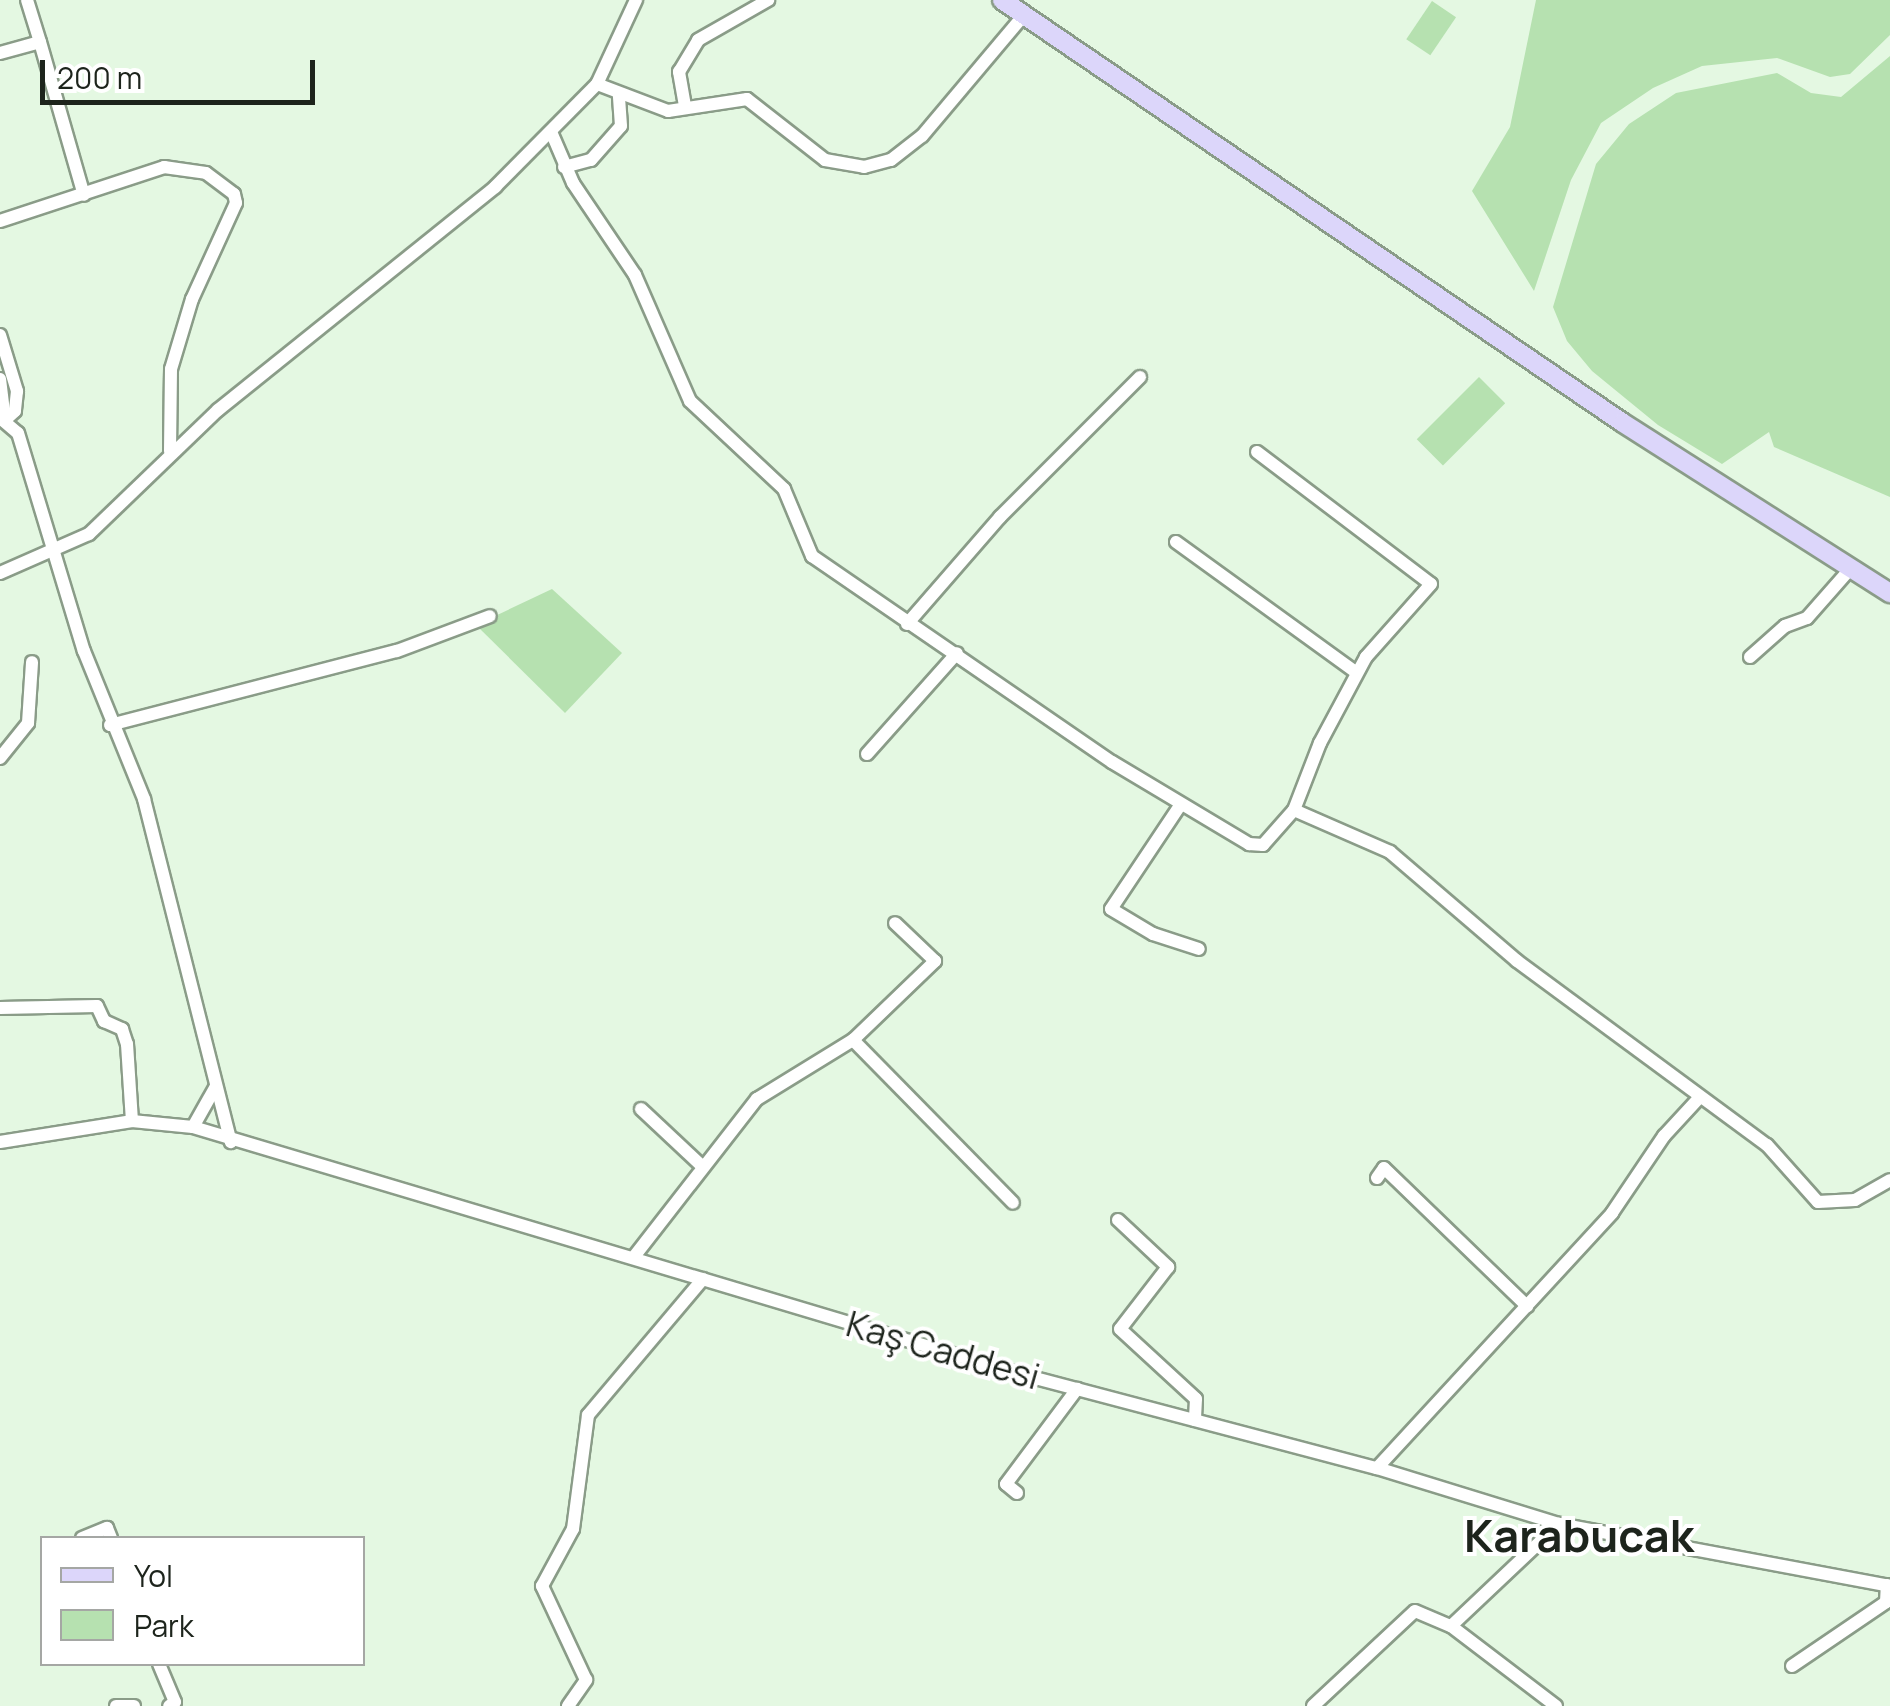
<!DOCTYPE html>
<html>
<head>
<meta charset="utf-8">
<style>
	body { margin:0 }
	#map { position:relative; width:1890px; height:1706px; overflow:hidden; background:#e4f8e2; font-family:Manrope,sans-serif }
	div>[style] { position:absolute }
	.green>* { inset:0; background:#b6e1b0; transform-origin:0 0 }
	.roads { filter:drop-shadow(2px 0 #8a9c88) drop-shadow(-2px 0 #8a9c88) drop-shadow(0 2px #8a9c88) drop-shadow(0 -2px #8a9c88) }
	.minor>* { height:12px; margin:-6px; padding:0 6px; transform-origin:6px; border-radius:6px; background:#fff }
	.major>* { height:18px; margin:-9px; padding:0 9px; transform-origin:9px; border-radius:9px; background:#dcd6fa }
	span { translate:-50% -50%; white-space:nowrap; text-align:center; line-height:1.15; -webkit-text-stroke:8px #fff; paint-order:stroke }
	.street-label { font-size:35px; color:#1d241c }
	.district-label { font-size:45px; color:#1d241c; font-weight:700 }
	.legend { position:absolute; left:40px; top:1536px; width:325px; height:130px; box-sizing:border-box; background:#fff; border:2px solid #a5a7a4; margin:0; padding:12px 18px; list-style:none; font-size:30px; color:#1d241c }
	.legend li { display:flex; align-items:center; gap:20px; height:50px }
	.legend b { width:50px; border:2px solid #a5a7a4 }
	.scale { position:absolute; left:40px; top:60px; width:275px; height:45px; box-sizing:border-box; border:5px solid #1d241c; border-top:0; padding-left:12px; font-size:30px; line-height:35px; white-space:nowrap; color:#1d241c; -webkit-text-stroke:8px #fff; paint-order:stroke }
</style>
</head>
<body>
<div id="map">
	<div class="green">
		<div style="clip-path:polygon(1536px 0,1890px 0,1890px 35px,1850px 74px,1830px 77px,1777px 58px,1702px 66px,1653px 88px,1601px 123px,1571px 180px,1534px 291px,1472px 191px,1510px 127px)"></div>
		<div style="left:1432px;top:1px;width:29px;height:46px;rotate:34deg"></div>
		<div style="clip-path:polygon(1890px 56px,1890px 497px,1774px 447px,1769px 432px,1722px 464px,1658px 425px,1592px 371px,1567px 341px,1553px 307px,1596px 164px,1629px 124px,1676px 93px,1777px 73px,1811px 93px,1841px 97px)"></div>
		<div style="left:1479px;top:377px;width:37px;height:88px;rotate:45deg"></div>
		<div style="clip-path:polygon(552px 589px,622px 653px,565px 713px,476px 625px)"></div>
	</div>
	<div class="roads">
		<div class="minor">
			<div style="left:27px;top:0;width:44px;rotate:72.8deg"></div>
			<div style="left:0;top:53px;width:41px;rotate:-15.4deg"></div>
			<div style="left:40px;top:42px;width:159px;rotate:74deg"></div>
			<div style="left:597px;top:84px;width:76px;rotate:20.8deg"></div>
			<div style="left:668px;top:111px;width:80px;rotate:-8.6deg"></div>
			<div style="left:747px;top:99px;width:99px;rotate:38deg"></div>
			<div style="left:825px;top:160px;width:40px;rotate:10deg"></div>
			<div style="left:864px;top:167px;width:28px;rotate:-15deg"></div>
			<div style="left:891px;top:160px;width:39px;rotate:-38deg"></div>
			<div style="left:922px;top:136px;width:157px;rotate:-49.9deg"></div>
			<div style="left:685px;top:106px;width:35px;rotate:-100deg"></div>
			<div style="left:679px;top:72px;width:37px;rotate:-59deg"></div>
			<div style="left:698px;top:40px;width:81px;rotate:-29.7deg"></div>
			<div style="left:552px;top:134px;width:53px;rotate:66.8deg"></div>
			<div style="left:573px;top:183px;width:111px;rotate:56deg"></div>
			<div style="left:635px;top:275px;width:137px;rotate:66.4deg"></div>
			<div style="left:690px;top:401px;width:129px;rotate:43.1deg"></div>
			<div style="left:784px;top:489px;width:73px;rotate:67.3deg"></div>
			<div style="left:812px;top:556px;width:364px;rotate:34.5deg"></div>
			<div style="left:1112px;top:762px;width:160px;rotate:30.9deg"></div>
			<div style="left:1249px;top:844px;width:14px;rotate:4deg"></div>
			<div style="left:1263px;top:845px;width:47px;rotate:-48.5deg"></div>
			<div style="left:1294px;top:810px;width:105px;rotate:23.6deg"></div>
			<div style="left:1390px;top:852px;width:167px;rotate:40.6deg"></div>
			<div style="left:1517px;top:961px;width:310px;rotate:36.4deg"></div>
			<div style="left:1767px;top:1145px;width:76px;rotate:48.2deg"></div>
			<div style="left:1818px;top:1202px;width:37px;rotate:-3deg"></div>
			<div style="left:1855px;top:1200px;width:40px;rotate:-29.7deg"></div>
			<div style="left:564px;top:167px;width:28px;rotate:-15deg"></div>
			<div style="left:591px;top:160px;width:45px;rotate:-48.6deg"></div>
			<div style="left:621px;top:126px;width:31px;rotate:-94deg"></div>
			<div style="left:0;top:221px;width:173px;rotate:-18.2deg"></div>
			<div style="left:164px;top:167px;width:42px;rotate:8.1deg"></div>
			<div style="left:206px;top:173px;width:35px;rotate:37deg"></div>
			<div style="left:234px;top:194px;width:9px;rotate:77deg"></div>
			<div style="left:236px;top:203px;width:106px;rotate:114.6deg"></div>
			<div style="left:192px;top:299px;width:73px;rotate:106.7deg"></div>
			<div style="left:171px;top:369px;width:82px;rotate:90.7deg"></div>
			<div style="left:0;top:335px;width:59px;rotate:73.1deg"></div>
			<div style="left:17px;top:391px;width:20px;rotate:96deg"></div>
			<div style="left:15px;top:411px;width:13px;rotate:138deg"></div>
			<div style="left:0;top:379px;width:41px;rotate:83deg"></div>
			<div style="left:0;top:418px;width:23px;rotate:40deg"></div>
			<div style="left:18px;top:433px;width:228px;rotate:73.2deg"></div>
			<div style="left:84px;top:651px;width:160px;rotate:67.9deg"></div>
			<div style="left:144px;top:799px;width:354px;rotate:75.8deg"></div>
			<div style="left:1257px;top:452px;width:218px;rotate:37.2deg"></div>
			<div style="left:1431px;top:584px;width:98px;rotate:131.7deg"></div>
			<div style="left:1366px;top:657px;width:98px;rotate:118.1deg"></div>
			<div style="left:1320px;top:743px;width:72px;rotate:111.2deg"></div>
			<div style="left:1176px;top:542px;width:223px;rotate:35.9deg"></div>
			<div style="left:0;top:573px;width:97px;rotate:-23.7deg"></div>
			<div style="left:89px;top:534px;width:179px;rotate:-43.9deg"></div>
			<div style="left:218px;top:410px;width:356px;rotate:-38.8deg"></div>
			<div style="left:495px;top:187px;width:145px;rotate:-45.3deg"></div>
			<div style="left:597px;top:84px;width:93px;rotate:-65.1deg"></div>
			<div style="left:907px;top:624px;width:142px;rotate:-49deg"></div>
			<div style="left:1000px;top:517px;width:198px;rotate:-45deg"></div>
			<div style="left:1750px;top:657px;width:47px;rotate:-41.5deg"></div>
			<div style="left:1785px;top:626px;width:23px;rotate:-20deg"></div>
			<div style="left:1807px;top:618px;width:65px;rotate:-48.7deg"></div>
			<div style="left:110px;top:725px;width:296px;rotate:-14.5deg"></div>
			<div style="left:397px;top:651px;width:99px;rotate:-20.6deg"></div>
			<div style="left:867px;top:754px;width:135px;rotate:-48.3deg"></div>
			<div style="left:0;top:758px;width:45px;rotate:-51.3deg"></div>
			<div style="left:28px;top:723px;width:61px;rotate:-86.2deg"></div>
			<div style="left:1181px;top:804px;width:126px;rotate:123.7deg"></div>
			<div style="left:1111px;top:909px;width:49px;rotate:30.8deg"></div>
			<div style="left:1153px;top:934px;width:48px;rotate:18.1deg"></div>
			<div style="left:0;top:1008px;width:97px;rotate:-1.2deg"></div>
			<div style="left:97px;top:1006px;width:17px;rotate:65deg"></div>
			<div style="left:104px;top:1021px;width:20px;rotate:24deg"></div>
			<div style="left:122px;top:1029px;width:16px;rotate:72deg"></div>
			<div style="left:127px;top:1044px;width:77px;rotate:86.3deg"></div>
			<div style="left:853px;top:1040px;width:228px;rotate:45.5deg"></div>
			<div style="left:641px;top:1109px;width:83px;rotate:43.1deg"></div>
			<div style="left:193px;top:1127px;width:45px;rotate:-60.6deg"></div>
			<div style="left:0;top:1142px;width:134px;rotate:-9deg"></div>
			<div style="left:132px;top:1121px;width:61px;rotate:5.6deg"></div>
			<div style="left:193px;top:1127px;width:863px;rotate:16.63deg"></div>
			<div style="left:1020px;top:1374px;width:369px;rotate:14.8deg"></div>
			<div style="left:1377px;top:1468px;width:190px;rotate:17.1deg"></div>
			<div style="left:1559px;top:1524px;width:337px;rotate:10.6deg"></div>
			<div style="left:1377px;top:1178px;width:12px;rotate:-55deg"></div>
			<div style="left:1384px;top:1168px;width:199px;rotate:44deg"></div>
			<div style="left:1118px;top:1220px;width:69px;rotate:43.2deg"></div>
			<div style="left:1168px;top:1267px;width:78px;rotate:127.7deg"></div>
			<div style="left:1120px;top:1329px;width:103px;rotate:42.6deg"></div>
			<div style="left:1196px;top:1399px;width:21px;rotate:93deg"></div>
			<div style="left:633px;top:1258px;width:202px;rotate:-52.1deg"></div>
			<div style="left:757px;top:1099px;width:113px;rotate:-31.6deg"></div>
			<div style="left:853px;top:1040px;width:114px;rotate:-43.9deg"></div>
			<div style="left:935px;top:961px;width:55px;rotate:-136.5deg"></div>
			<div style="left:1377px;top:1468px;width:347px;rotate:-47.3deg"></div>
			<div style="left:1612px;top:1213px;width:93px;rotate:-56deg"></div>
			<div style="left:1664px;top:1136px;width:53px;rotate:-47.3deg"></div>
			<div style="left:1017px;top:1493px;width:14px;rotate:-141deg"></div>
			<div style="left:1006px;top:1484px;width:119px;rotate:-53.2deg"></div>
			<div style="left:82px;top:1538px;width:27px;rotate:-22deg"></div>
			<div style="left:107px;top:1528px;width:11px;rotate:68deg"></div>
			<div style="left:1451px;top:1626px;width:132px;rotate:37.3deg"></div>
			<div style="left:159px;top:1664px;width:41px;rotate:67.2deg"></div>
			<div style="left:175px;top:1702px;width:7px;rotate:146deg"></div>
			<div style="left:1792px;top:1666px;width:114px;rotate:-34.2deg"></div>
			<div style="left:1886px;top:1602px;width:17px;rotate:-87deg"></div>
			<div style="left:116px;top:1706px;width:18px"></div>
			<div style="left:568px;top:1706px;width:32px;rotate:-55deg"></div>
			<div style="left:586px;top:1680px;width:104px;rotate:-115.1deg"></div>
			<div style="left:542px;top:1586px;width:65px;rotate:-61.5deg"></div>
			<div style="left:573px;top:1529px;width:115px;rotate:-82.5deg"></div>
			<div style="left:588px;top:1415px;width:178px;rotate:-49.8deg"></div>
			<div style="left:1313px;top:1706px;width:139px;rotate:-43deg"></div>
			<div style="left:1415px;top:1611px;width:39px;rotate:23deg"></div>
			<div style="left:1451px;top:1626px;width:149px;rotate:-43.4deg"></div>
		</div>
		<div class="major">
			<div style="left:1002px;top:0;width:751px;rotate:34.26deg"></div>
			<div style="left:1623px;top:423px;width:317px;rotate:32.5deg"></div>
		</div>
	</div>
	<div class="street-label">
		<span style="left:943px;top:1350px;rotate:16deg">Kaş Caddesi</span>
	</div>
	<div class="district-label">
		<span style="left:1579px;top:1536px">Karabucak</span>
	</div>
	<ul class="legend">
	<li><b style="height:12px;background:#dcd6fa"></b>Yol</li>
	<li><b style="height:28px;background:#b6e1b0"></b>Park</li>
	</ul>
	<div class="scale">200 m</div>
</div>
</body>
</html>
